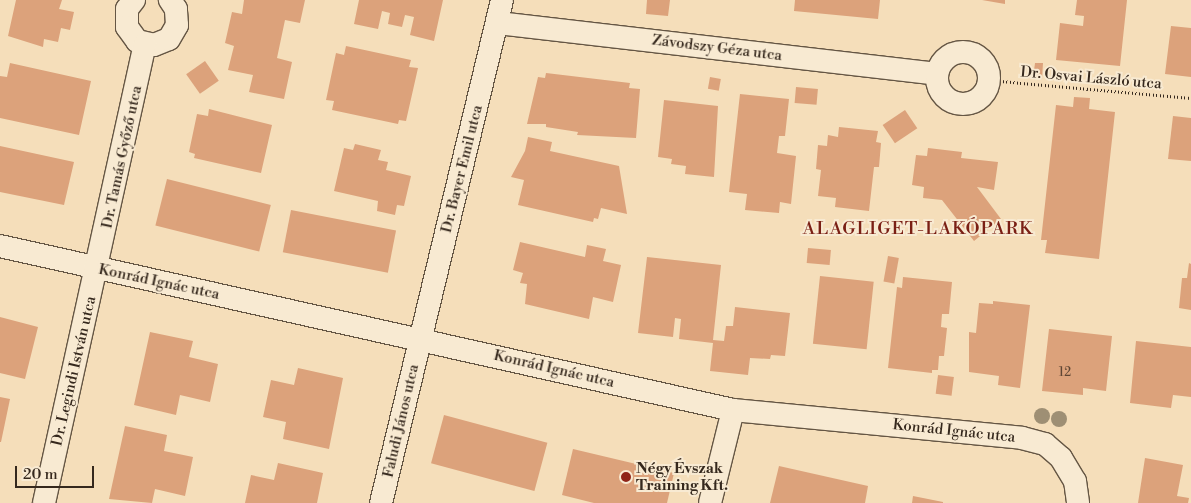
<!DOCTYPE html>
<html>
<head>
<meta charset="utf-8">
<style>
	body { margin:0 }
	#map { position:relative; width:1191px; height:503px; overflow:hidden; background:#f5deba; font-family:"Libre Bodoni",serif }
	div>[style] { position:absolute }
	.building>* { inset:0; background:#dca27b; transform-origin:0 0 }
	.path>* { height:3px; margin-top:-1.5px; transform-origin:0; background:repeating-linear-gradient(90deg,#35281d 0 1px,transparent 0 3.5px) }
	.roads { filter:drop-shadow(1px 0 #655644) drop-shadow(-1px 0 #655644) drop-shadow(0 1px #655644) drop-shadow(0 -1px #655644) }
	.street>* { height:22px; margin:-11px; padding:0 11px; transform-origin:11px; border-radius:11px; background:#f8ead2 }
	.street>.ring { margin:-11px; padding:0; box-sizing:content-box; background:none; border:22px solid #f8ead2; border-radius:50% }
	.trees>* { width:16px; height:16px; margin:-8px; border-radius:50%; background:#9e8f74 }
	.dots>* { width:14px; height:14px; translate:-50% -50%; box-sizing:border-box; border:2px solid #f8ead2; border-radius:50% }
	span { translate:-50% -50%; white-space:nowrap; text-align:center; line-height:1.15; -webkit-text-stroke:4px #f8ead2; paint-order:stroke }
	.number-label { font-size:12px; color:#5f4634 }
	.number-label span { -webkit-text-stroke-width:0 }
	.street-label { font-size:15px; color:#35281d }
	.poi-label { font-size:15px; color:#35281d; font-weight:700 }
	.left { translate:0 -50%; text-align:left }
	.quarter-label { font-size:18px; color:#7a1f14; letter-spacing:1px }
	.scale { position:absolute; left:15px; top:466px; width:79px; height:22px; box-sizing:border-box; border:2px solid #35281d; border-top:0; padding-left:6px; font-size:15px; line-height:18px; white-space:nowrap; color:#35281d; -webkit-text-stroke:4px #f8ead2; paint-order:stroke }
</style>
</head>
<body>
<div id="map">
	<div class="building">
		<div style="clip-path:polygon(16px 0,62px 0,59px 9px,74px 12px,70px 30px,61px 28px,58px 42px,44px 39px,43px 47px,8px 36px)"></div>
		<div style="clip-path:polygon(244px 0,305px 0,300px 23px,285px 20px,277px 58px,292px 62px,284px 99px,249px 92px,253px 75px,228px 70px,234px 46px,225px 43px,232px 12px,242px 14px)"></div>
		<div style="clip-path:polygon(359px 0,443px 0,434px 41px,410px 35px,414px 17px,405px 15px,402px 27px,388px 24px,390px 13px,382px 11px,378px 29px,354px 24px)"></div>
		<div style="clip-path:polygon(647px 0,670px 0,668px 16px,646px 14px)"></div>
		<div style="clip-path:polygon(795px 0,880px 0,878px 19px,794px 11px)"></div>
		<div style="clip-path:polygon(982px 0,1005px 0,1005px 4px)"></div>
		<div style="clip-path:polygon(1077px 0,1127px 0,1120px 66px,1056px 60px,1060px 23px,1083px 26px,1084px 16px,1075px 15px)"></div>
		<div style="clip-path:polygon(1171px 26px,1191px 28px,1191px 77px,1165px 74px)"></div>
		<div style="clip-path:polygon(346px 46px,411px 60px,409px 67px,418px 68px,406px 121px,399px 120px,398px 124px,332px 110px,334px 101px,326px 100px,336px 53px,344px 55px)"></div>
		<div style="left:205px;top:61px;width:24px;height:23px;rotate:55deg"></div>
		<div style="clip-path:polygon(10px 63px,91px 81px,79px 135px,0 118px,0 76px,7px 77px)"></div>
		<div style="clip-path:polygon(1035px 63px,1043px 63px,1042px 79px,1033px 78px)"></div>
		<div style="clip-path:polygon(546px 73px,630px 83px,629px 88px,640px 89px,636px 138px,577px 135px,578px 132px,546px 127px,546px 124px,527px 124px,538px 77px,545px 78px)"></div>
		<div style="left:710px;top:77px;width:11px;height:12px;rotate:10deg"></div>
		<div style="left:796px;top:87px;width:22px;height:16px;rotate:5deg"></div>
		<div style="clip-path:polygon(740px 94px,789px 99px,785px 136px,779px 136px,777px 153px,796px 156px,791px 204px,780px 202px,779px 213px,745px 210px,747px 194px,729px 192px)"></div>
		<div style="clip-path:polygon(1074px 97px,1090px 98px,1089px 109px,1115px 112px,1099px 259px,1045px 253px,1047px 240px,1041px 240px,1056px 105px,1073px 107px)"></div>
		<div style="clip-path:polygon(664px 100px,718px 106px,714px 177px,685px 174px,686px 166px,671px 164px,672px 159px,658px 157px)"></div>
		<div style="clip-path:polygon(209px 109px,272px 125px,261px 173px,194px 158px,195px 154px,189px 152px,197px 114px,208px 116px)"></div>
		<div style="left:905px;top:110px;width:22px;height:27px;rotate:56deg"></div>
		<div style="clip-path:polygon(1173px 116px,1191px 118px,1191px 161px,1168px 159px)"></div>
		<div style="clip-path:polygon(839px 127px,878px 131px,876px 142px,881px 143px,879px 167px,874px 167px,869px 211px,835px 207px,836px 198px,818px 196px,821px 170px,816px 169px,818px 145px,827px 146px,828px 135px,838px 137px)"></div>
		<div style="clip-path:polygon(528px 137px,552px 142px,550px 151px,619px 166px,627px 214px,601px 208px,598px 219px,594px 218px,593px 222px,518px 205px,524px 180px,511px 177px,525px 151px)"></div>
		<div style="clip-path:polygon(355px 144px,381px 150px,378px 160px,388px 162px,386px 170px,411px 176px,404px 206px,397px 205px,395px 215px,377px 211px,378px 201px,334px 191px,344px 148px,353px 150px)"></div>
		<div style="clip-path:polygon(0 146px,74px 162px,64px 205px,0 192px)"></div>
		<div style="clip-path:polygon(928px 148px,962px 152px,961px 158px,998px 162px,994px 190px,977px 187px,1001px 219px,974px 241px,942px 200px,923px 198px,924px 187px,912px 185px,916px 155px,927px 156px)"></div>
		<div style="left:167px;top:179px;width:107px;height:48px;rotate:14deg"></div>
		<div style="left:291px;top:210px;width:107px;height:43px;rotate:11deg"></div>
		<div style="clip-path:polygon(520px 242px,585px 257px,587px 245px,606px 249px,603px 261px,621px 265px,613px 302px,593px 297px,589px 319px,525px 304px,527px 284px,520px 283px,523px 273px,513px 270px)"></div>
		<div style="left:808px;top:248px;width:23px;height:15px;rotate:5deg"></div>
		<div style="left:888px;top:256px;width:11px;height:26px;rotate:10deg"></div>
		<div style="clip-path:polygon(647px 257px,721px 265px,713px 340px,724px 341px,726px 326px,733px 326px,735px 307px,790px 313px,785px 356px,771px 355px,770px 359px,750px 358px,748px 375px,710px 371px,713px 343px,679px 339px,681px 319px,675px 318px,673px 337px,638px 333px)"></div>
		<div style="clip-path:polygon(1189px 263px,1191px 264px,1191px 310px,1179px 308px,1182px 278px,1187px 278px)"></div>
		<div style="left:820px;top:276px;width:54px;height:68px;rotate:6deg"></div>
		<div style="clip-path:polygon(903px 277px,952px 282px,949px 314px,942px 314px,941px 327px,947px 328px,944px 356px,939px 356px,938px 370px,932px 370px,932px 373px,888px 368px,897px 287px,902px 288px)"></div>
		<div style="clip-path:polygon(993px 301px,1030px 305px,1020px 388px,998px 385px,999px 376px,969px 372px,969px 332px,976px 333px,979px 303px,993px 304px)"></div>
		<div style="clip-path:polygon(0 317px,38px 327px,25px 379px,0 373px)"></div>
		<div style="clip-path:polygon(1049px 329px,1112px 336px,1106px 391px,1083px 388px,1083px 395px,1042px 391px)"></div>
		<div style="clip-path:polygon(150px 332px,193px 341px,189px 357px,218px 364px,210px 402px,180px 395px,176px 415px,134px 405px)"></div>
		<div style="clip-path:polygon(1136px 341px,1191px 347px,1191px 397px,1173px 395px,1171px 408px,1130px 403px)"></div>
		<div style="clip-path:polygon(298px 368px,343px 378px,329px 449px,283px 439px,286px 422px,263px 417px,271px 380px,294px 385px)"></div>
		<div style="left:938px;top:375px;width:16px;height:19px;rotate:7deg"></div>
		<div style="clip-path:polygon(0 397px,10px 399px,1px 442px,0 442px)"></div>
		<div style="left:444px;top:415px;width:107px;height:50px;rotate:15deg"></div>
		<div style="clip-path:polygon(125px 426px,167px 435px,164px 451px,193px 457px,185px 496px,155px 489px,152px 503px,109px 499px)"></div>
		<div style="clip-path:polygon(573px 449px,674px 473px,667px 503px,594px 503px,562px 495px)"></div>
		<div style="clip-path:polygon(1145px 458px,1183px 465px,1177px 496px,1189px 498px,1188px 503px,1138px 503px)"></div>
		<div style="clip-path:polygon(278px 463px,323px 473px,317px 503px,245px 503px,251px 475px,274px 480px)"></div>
		<div style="clip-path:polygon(779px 466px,868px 486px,865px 503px,770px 503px)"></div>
		<div style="clip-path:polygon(913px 496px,943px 502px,943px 503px,912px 503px)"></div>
	</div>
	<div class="path">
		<div style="left:989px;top:80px;width:203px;rotate:5.1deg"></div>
	</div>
	<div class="roads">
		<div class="street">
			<div style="left:134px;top:0;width:11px;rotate:128deg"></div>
			<div style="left:127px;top:9px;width:18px;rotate:90deg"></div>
			<div style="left:127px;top:27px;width:17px;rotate:54deg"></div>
			<div style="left:137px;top:41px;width:17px;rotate:13deg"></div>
			<div style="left:154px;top:45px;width:16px;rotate:-22deg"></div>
			<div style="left:169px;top:39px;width:16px;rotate:-60deg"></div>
			<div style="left:177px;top:25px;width:16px;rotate:-94deg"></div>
			<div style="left:176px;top:9px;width:11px;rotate:-124deg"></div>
			<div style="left:498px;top:23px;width:442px;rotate:6.6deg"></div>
			<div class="ring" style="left:937px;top:52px;width:30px;height:30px"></div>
			<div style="left:0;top:246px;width:751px;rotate:12.61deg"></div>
			<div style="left:733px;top:410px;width:290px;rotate:5.5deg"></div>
			<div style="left:1022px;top:438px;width:24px;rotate:15deg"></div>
			<div style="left:1045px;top:444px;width:21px;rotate:41deg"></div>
			<div style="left:1061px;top:458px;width:27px;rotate:59deg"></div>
			<div style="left:1075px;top:481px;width:22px;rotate:82deg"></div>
			<div style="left:44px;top:503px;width:469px;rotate:-77.6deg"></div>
			<div style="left:381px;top:503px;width:517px;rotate:-76.47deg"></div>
			<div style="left:710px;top:503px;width:96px;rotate:-76.1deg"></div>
		</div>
	</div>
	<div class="trees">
		<div style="left:1042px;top:416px"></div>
		<div style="left:1059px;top:419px"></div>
	</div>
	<div class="dots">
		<div style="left:626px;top:477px;background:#8f2418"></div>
	</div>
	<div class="number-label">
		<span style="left:1065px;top:373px">12</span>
	</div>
	<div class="street-label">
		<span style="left:717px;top:48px;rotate:7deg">Závodszy Géza utca</span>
		<span style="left:1091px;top:78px;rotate:5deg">Dr. Osvai László utca</span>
		<span style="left:122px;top:157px;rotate:-78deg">Dr. Tamás Győző utca</span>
		<span style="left:462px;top:169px;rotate:-76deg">Dr. Bayer Emil utca</span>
		<span style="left:159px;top:282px;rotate:12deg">Konrád Ignác utca</span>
		<span style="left:554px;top:369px;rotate:13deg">Konrád Ignác utca</span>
		<span style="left:74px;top:371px;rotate:-77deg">Dr. Legindi István utca</span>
		<span style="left:401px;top:421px;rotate:-77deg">Faludi János utca</span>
		<span style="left:954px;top:431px;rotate:6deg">Konrád Ignác utca</span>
	</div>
	<div class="poi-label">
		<span class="left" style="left:636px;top:477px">Négy Évszak<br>Training Kft.</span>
	</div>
	<div class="quarter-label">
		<span style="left:918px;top:229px">ALAGLIGET-LAKÓPARK</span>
	</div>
	<div class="scale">20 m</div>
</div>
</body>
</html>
